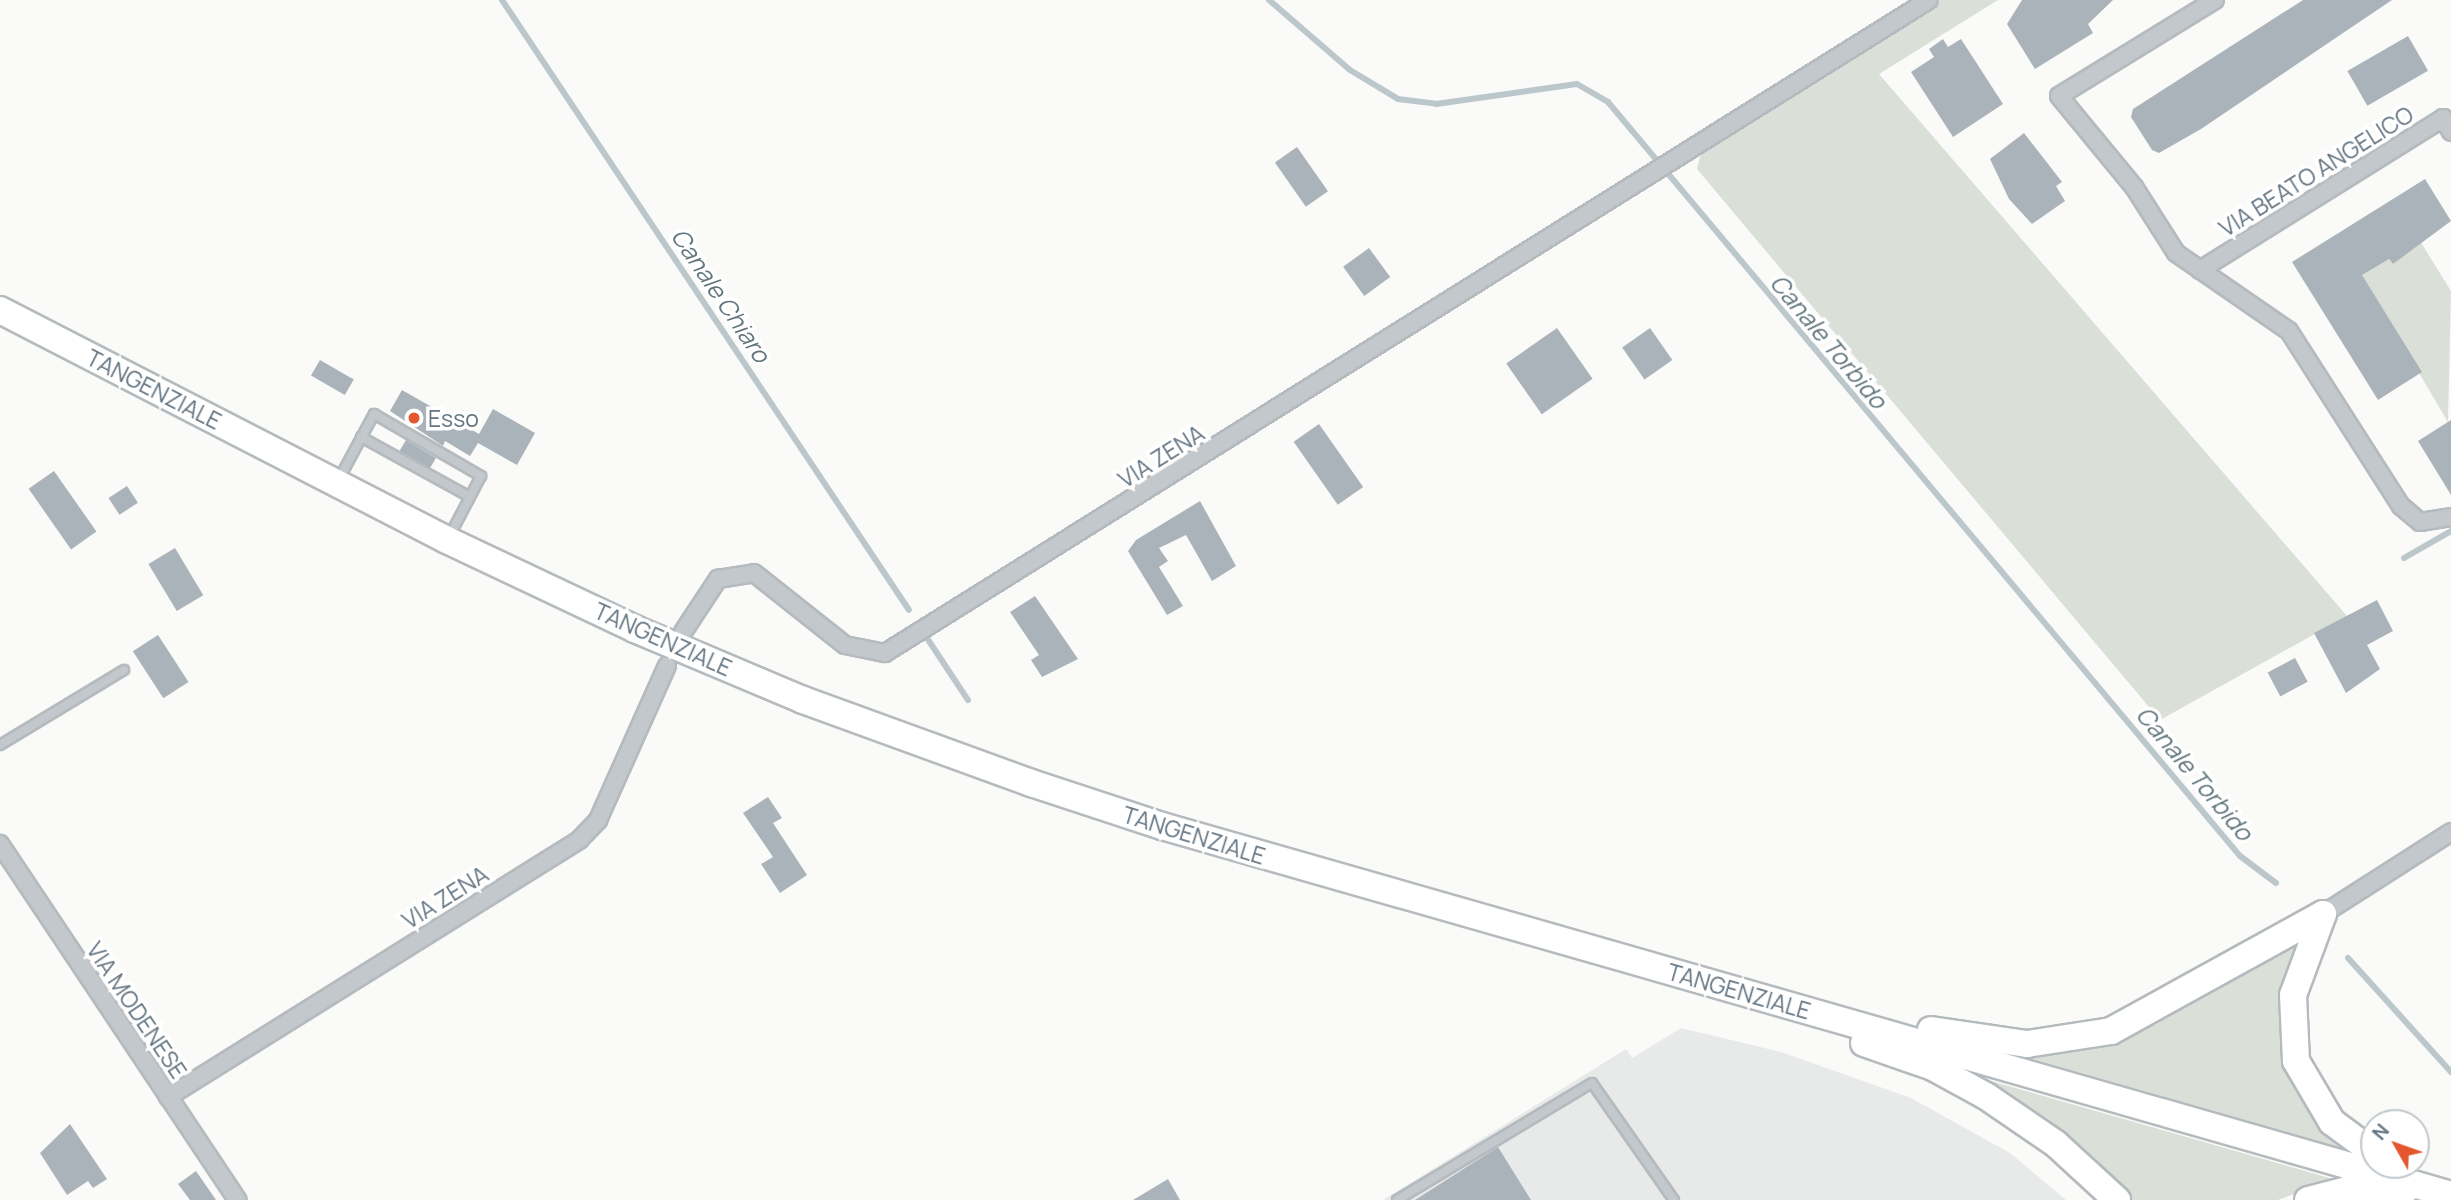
<!DOCTYPE html>
<html>
<head>
<meta charset="utf-8">
<style>
	body { margin:0 }
	#map { position:relative; width:2451px; height:1200px; overflow:hidden; background:#fafaf8; font-family:Manrope,sans-serif }
	div>[style] { position:absolute }
	.built>* { inset:0; background:#e8e9e9 }
	.green>* { inset:0; background:#dadfd7 }
	.stream>* { height:6px; margin:-3px; padding:0 3px; transform-origin:3px; border-radius:3px; background:#bbc7cb }
	.building>* { inset:0; background:#aab3b9; transform-origin:0 0 }
	.roads { filter:drop-shadow(2px 0 #b5babe) drop-shadow(-2px 0 #b5babe) drop-shadow(0 2px #b5babe) drop-shadow(0 -2px #b5babe) }
	.lane>* { height:8px; margin:-4px; padding:0 4px; transform-origin:4px; border-radius:4px; background:#c3c8cc }
	.street>* { height:16px; margin:-8px; padding:0 8px; transform-origin:8px; border-radius:8px; background:#c3c8cc }
	.primary>* { height:26px; margin:-13px; padding:0 13px; transform-origin:13px; border-radius:13px; background:#fff }
	.dots>* { width:19px; height:19px; translate:-50% -50%; box-sizing:border-box; border:4px solid #fff; border-radius:50% }
	span { translate:-50% -50%; white-space:nowrap; text-align:center; line-height:1.15; -webkit-text-stroke:7px #fff; paint-order:stroke }
	.street-label { font-size:23px; color:#657683 }
	.poi-label { font-size:23px; color:#657683 }
	.left { translate:0 -50%; text-align:left }
	.water-label { font-size:24px; color:#60757c; font-style:italic }
	.north { position:absolute; left:2360px; top:1109px; width:70px; height:70px; box-sizing:border-box; background:#fff; border:2px solid #c1c8cd; border-radius:50%; rotate:310deg; font-size:19px; font-weight:700; line-height:28px; text-align:center; color:#657683 }
	.north::after { content:''; display:block; margin:auto; width:24px; height:32px; background:#e4572e; clip-path:polygon(50% 0,100% 100%,50% 72%,0 100%) }
</style>
</head>
<body>
<div id="map">
	<div class="built">
		<div style="clip-path:polygon(1681px 1028px,1781px 1052px,1911px 1098px,2010px 1153px,2066px 1200px,1383px 1200px,1626px 1049px,1632px 1058px)"></div>
	</div>
	<div class="green">
		<div style="clip-path:polygon(1940px 0,1998px 0,1879px 74px,2347px 616px,2160px 720px,1697px 169px,1703px 145px)"></div>
		<div style="clip-path:polygon(2420px 241px,2451px 291px,2448px 422px,2357px 268px,2389px 259px,2393px 264px)"></div>
		<div style="clip-path:polygon(2301px 934px,2283px 985px,2284px 1067px,2308px 1111px,2345px 1149px,2029px 1058px,2097px 1045px,2157px 1024px)"></div>
		<div style="clip-path:polygon(1991px 1081px,2333px 1179px,2278px 1200px,2131px 1200px)"></div>
	</div>
	<div class="stream">
		<div style="left:502px;top:0;width:733px;rotate:56.29deg"></div>
		<div style="left:1269px;top:0;width:107px;rotate:40.8deg"></div>
		<div style="left:1350px;top:70px;width:56px;rotate:31.1deg"></div>
		<div style="left:1398px;top:99px;width:38px;rotate:7deg"></div>
		<div style="left:1436px;top:104px;width:142px;rotate:-8.1deg"></div>
		<div style="left:1577px;top:84px;width:36px;rotate:30deg"></div>
		<div style="left:1608px;top:102px;width:984px;rotate:50.03deg"></div>
		<div style="left:2240px;top:856px;width:45px;rotate:36.9deg"></div>
		<div style="left:2404px;top:558px;width:54px;rotate:-29.9deg"></div>
		<div style="left:925px;top:635px;width:78px;rotate:56.5deg"></div>
		<div style="left:2348px;top:958px;width:154px;rotate:47.9deg"></div>
	</div>
	<div class="building">
		<div style="clip-path:polygon(2022px 0,2113px 0,2088px 24px,2093px 33px,2035px 69px,2007px 24px)"></div>
		<div style="clip-path:polygon(2303px 0,2392px 0,2201px 129px,2159px 153px,2152px 150px,2131px 117px,2133px 109px)"></div>
		<div style="left:2408px;top:36px;width:40px;height:70px;rotate:60deg"></div>
		<div style="clip-path:polygon(1943px 39px,1948px 47px,1961px 39px,2003px 104px,1953px 137px,1911px 72px,1934px 57px,1929px 49px)"></div>
		<div style="clip-path:polygon(2024px 133px,2062px 182px,2056px 186px,2065px 201px,2032px 224px,2009px 199px,1990px 159px)"></div>
		<div style="left:1297px;top:147px;width:54px;height:27px;rotate:55deg"></div>
		<div style="clip-path:polygon(2425px 179px,2451px 221px,2393px 264px,2389px 259px,2362px 275px,2422px 372px,2378px 400px,2292px 262px)"></div>
		<div style="left:1369px;top:248px;width:36px;height:32px;rotate:54deg"></div>
		<div style="left:1557px;top:328px;width:62px;height:62px;rotate:55deg"></div>
		<div style="left:1650px;top:328px;width:39px;height:34px;rotate:55deg"></div>
		<div style="left:320px;top:360px;width:39px;height:18px;rotate:30deg"></div>
		<div style="clip-path:polygon(402px 390px,479px 434px,493px 409px,535px 433px,517px 465px,478px 443px,470px 456px,445px 441px,443px 446px,390px 411px)"></div>
		<div style="clip-path:polygon(2451px 420px,2451px 495px,2418px 441px)"></div>
		<div style="left:1319px;top:424px;width:77px;height:31px;rotate:55deg"></div>
		<div style="left:406px;top:440px;width:35px;height:13px;rotate:31deg"></div>
		<div style="left:54px;top:471px;width:74px;height:31px;rotate:55deg"></div>
		<div style="left:127px;top:486px;width:20px;height:22px;rotate:57deg"></div>
		<div style="clip-path:polygon(1200px 501px,1236px 566px,1212px 581px,1186px 535px,1159px 548px,1168px 561px,1159px 567px,1183px 606px,1167px 615px,1128px 551px,1136px 540px)"></div>
		<div style="left:175px;top:548px;width:55px;height:31px;rotate:59deg"></div>
		<div style="clip-path:polygon(1035px 596px,1078px 659px,1042px 677px,1031px 660px,1039px 655px,1010px 612px)"></div>
		<div style="clip-path:polygon(2377px 600px,2393px 631px,2367px 645px,2380px 669px,2346px 693px,2314px 633px)"></div>
		<div style="left:158px;top:635px;width:56px;height:30px;rotate:57deg"></div>
		<div style="left:2295px;top:658px;width:27px;height:31px;rotate:62deg"></div>
		<div style="clip-path:polygon(768px 797px,782px 818px,773px 823px,807px 875px,780px 893px,761px 864px,773px 857px,743px 813px)"></div>
		<div style="clip-path:polygon(70px 1124px,107px 1179px,93px 1188px,88px 1181px,67px 1195px,40px 1153px)"></div>
		<div style="clip-path:polygon(1498px 1147px,1531px 1200px,1415px 1200px)"></div>
		<div style="clip-path:polygon(196px 1171px,216px 1200px,190px 1200px,178px 1184px)"></div>
		<div style="clip-path:polygon(1168px 1179px,1180px 1200px,1133px 1200px)"></div>
	</div>
	<div class="roads">
		<div class="lane">
			<div style="left:361px;top:437px;width:124px;rotate:28.8deg"></div>
			<div style="left:339px;top:479px;width:74px;rotate:-61.7deg"></div>
			<div style="left:374px;top:414px;width:124px;rotate:30.1deg"></div>
			<div style="left:481px;top:476px;width:69px;rotate:117.7deg"></div>
			<div style="left:0;top:745px;width:145px;rotate:-31.2deg"></div>
			<div style="left:1397px;top:1200px;width:227px;rotate:-31deg"></div>
			<div style="left:1592px;top:1083px;width:143px;rotate:55deg"></div>
		</div>
		<div class="street">
			<div style="left:2215px;top:0;width:183px;rotate:148.4deg"></div>
			<div style="left:2059px;top:96px;width:118px;rotate:50.5deg"></div>
			<div style="left:2134px;top:187px;width:78px;rotate:57.5deg"></div>
			<div style="left:2176px;top:253px;width:137px;rotate:34.6deg"></div>
			<div style="left:2289px;top:331px;width:208px;rotate:57.4deg"></div>
			<div style="left:2401px;top:506px;width:25px;rotate:40deg"></div>
			<div style="left:2420px;top:522px;width:31px;rotate:-9deg"></div>
			<div style="left:2200px;top:270px;width:287px;rotate:-32deg"></div>
			<div style="left:2443px;top:118px;width:16px;rotate:60deg"></div>
			<div style="left:683px;top:632px;width:64px;rotate:-56.6deg"></div>
			<div style="left:718px;top:579px;width:36px;rotate:-9deg"></div>
			<div style="left:754px;top:573px;width:116px;rotate:38.4deg"></div>
			<div style="left:845px;top:645px;width:41px;rotate:11.3deg"></div>
			<div style="left:885px;top:653px;width:1231px;rotate:-32.03deg"></div>
			<div style="left:0;top:844px;width:428px;rotate:56.3deg"></div>
			<div style="left:2323px;top:914px;width:152px;rotate:-32.6deg"></div>
			<div style="left:168px;top:1097px;width:485px;rotate:-32deg"></div>
			<div style="left:579px;top:840px;width:28px;rotate:-46deg"></div>
			<div style="left:598px;top:820px;width:169px;rotate:-65.9deg"></div>
		</div>
		<div class="primary">
			<div style="left:0;top:310px;width:503px;rotate:27.23deg"></div>
			<div style="left:447px;top:540px;width:208px;rotate:25.3deg"></div>
			<div style="left:635px;top:629px;width:182px;rotate:22.9deg"></div>
			<div style="left:803px;top:700px;width:243px;rotate:20deg"></div>
			<div style="left:1031px;top:783px;width:138px;rotate:18.2deg"></div>
			<div style="left:1162px;top:826px;width:1341px;rotate:15.97deg"></div>
			<div style="left:2323px;top:914px;width:86px;rotate:110.3deg"></div>
			<div style="left:2293px;top:995px;width:66px;rotate:87.4deg"></div>
			<div style="left:2296px;top:1061px;width:71px;rotate:59.5deg"></div>
			<div style="left:2332px;top:1122px;width:52px;rotate:36.4deg"></div>
			<div style="left:1931px;top:1030px;width:97px;rotate:8.3deg"></div>
			<div style="left:2027px;top:1044px;width:85px;rotate:-8.8deg"></div>
			<div style="left:2111px;top:1031px;width:242px;rotate:-28.9deg"></div>
			<div style="left:1864px;top:1043px;width:73px;rotate:19.2deg"></div>
			<div style="left:1933px;top:1067px;width:60px;rotate:28.7deg"></div>
			<div style="left:1986px;top:1096px;width:85px;rotate:34.4deg"></div>
			<div style="left:2056px;top:1144px;width:83px;rotate:42.6deg"></div>
			<div style="left:2308px;top:1200px;width:40px;rotate:-14.4deg"></div>
			<div style="left:2347px;top:1190px;width:56px;rotate:3.1deg"></div>
		</div>
	</div>
	<div class="dots">
		<div style="left:414px;top:418px;background:#e4572e"></div>
	</div>
	<div class="street-label">
		<span style="left:2316px;top:171px;rotate:-32deg">VIA BEATO ANGELICO</span>
		<span style="left:154px;top:389px;rotate:27deg">TANGENZIALE</span>
		<span style="left:1161px;top:456px;rotate:-32deg">VIA ZENA</span>
		<span style="left:663px;top:639px;rotate:24deg">TANGENZIALE</span>
		<span style="left:1194px;top:835px;rotate:17deg">TANGENZIALE</span>
		<span style="left:445px;top:897px;rotate:-32deg">VIA ZENA</span>
		<span style="left:1739px;top:991px;rotate:16deg">TANGENZIALE</span>
		<span style="left:137px;top:1010px;rotate:56deg">VIA MODENESE</span>
	</div>
	<div class="poi-label">
		<span class="left" style="left:428px;top:418px">Esso</span>
	</div>
	<div class="water-label">
		<span style="left:721px;top:295px;rotate:56deg">Canale Chiaro</span>
		<span style="left:1829px;top:341px;rotate:50deg">Canale Torbido</span>
		<span style="left:2195px;top:773px;rotate:50deg">Canale Torbido</span>
	</div>
	<div class="north">N</div>
</div>
</body>
</html>
